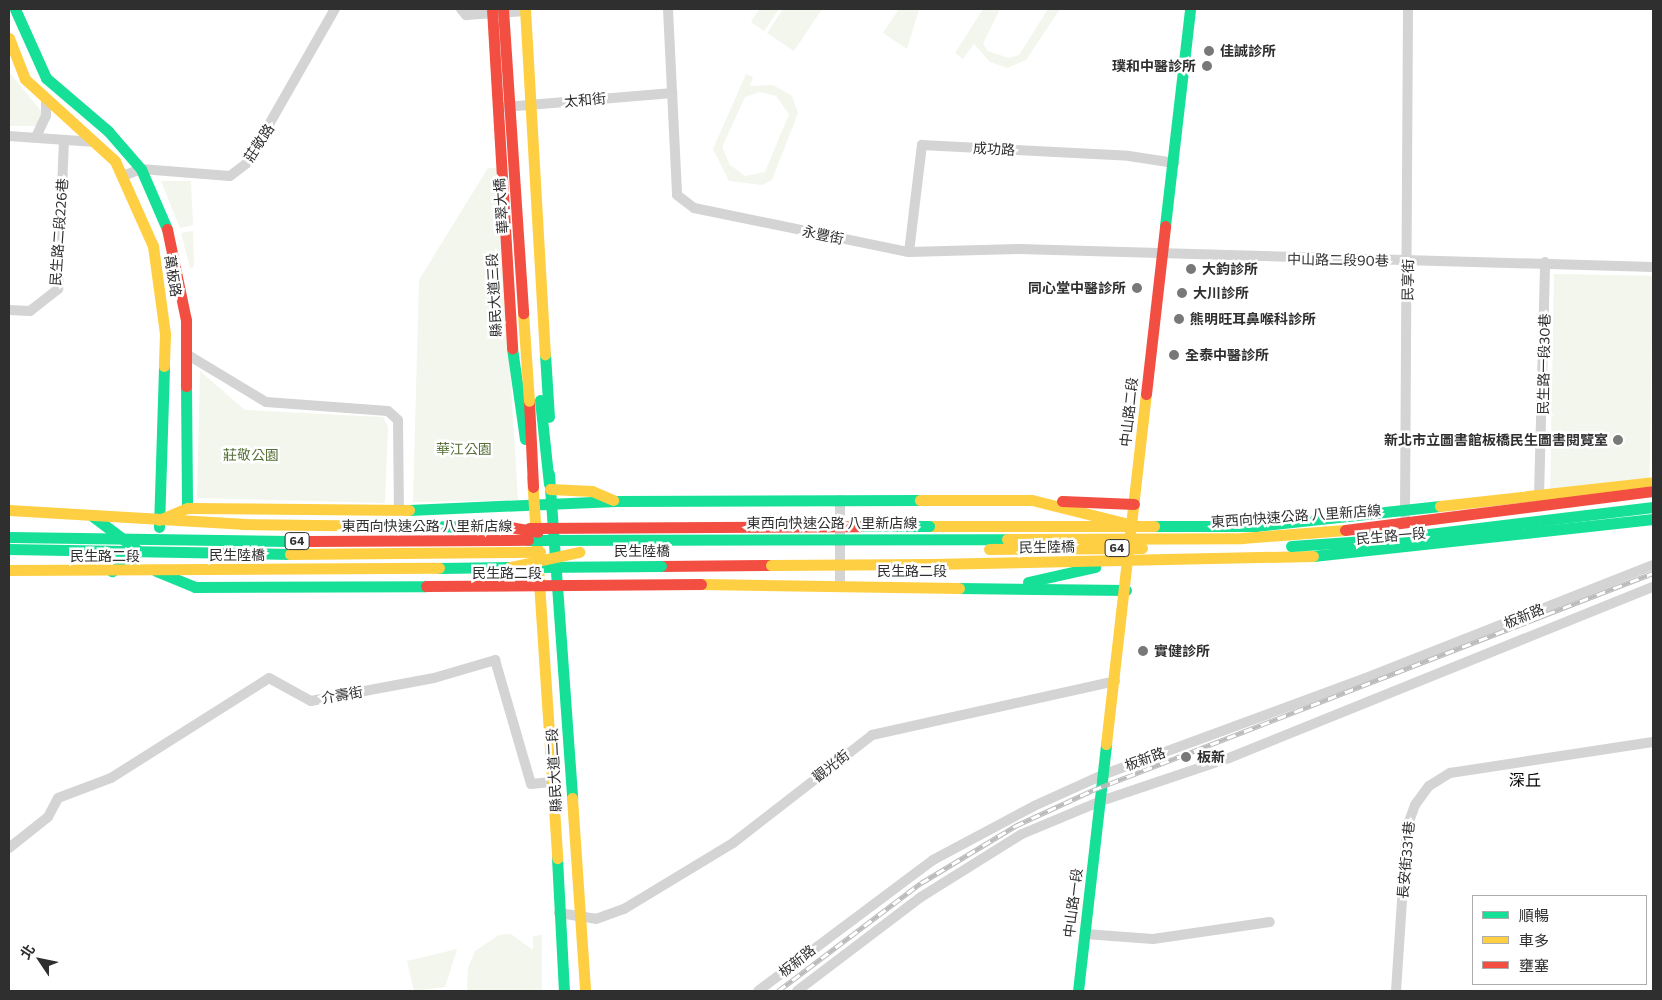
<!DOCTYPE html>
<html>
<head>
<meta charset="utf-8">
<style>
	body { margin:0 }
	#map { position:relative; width:1662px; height:1000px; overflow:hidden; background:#fff; font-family:Commissioner,"Noto Sans TC",sans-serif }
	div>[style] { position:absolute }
	.green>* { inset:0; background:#f2f6ec; transform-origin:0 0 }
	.street>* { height:10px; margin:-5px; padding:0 5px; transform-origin:5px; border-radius:5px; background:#d4d4d4 }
	.fast>* { height:11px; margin:-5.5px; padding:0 5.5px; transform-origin:5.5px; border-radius:5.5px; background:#16e098 }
	.slow>* { height:11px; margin:-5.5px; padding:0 5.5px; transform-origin:5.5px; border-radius:5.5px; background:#ffcf43 }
	.jam>* { height:11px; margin:-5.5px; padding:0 5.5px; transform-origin:5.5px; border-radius:5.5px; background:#f24e42 }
	.rail>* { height:5px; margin-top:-2.5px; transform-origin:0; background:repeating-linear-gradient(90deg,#fff 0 9px,#bbb 0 18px); box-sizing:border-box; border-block:1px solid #bbb }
	.fast-bridge>* { height:11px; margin:-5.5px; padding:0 5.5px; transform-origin:5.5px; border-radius:5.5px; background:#16e098 }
	.slow-bridge>* { height:11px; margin:-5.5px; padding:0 5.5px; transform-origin:5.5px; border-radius:5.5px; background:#ffcf43 }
	.jam-bridge>* { height:11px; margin:-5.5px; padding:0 5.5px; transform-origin:5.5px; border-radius:5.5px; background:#f24e42 }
	.dots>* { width:14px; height:14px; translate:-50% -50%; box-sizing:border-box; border:2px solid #fff; border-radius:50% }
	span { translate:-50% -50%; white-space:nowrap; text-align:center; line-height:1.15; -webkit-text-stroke:5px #fff; paint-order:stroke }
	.shield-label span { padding:1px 4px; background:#fff; border:1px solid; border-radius:4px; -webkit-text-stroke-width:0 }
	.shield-label { font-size:12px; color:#2f2f2f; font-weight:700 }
	.poi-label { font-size:14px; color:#2f2f2f; font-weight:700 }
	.left { translate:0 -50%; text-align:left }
	.right { translate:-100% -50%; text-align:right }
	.street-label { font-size:14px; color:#2f2f2f }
	.park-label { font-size:14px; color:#567038 }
	.quarter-label { font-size:16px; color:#000 }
	.frame { position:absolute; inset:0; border:10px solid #2f2f2f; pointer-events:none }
	.legend { position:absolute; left:1472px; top:895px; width:175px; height:90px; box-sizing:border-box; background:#fff; border:1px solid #acacac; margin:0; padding:6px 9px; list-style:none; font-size:15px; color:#2f2f2f }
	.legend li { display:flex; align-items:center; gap:10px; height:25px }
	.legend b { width:25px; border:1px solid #acacac }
	.north { position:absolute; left:15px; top:935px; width:50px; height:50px; -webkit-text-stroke:4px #fff; paint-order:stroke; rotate:304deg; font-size:14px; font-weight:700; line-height:20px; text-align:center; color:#2f2f2f }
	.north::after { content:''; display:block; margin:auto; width:18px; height:22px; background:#2f2f2f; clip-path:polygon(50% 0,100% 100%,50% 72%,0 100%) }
</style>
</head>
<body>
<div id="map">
	<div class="green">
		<div style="clip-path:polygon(759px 9px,779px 9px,764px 31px,751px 22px)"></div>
		<div style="clip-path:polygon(783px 9px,822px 9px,794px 51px,767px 33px)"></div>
		<div style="clip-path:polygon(899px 9px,919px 9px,907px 49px,883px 33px)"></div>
		<div style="clip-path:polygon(983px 9px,1000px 9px,983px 44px,988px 51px,1009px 58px,1019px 55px,1048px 9px,1060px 9px,1026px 60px,1007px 68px,990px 62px,974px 44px,963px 59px,955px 53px)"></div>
		<div style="clip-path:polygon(9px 72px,42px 112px,37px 126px,9px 126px)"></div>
		<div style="clip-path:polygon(evenodd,746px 74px,753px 77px,750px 86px,773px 85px,792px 96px,798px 113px,772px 180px,762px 185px,729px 181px,713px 149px,746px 74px,760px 92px,776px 96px,789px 114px,765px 172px,745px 176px,730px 165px,722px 147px,745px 97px,760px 92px)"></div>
		<div style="clip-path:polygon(488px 168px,498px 168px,518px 500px,413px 502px,419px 280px)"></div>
		<div style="clip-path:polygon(161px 181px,191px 181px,193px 225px,180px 228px)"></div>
		<div style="clip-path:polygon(193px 231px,194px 267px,190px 268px,181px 233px)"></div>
		<div style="left:1554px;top:274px;width:99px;height:215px;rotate:1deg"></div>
		<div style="clip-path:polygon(200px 371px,245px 410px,383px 417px,388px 427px,385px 503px,197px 498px)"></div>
		<div style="clip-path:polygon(511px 934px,533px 950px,533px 936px,542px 935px,542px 991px,467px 991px,468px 968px,475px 951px,499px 935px)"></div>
		<div style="clip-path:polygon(457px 949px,445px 987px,414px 991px,407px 961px)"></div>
	</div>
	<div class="street">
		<div style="left:461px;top:9px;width:8px;rotate:50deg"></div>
		<div style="left:466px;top:15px;width:59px;rotate:-3.9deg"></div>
		<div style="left:668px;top:9px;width:186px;rotate:87.2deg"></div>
		<div style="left:677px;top:195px;width:21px;rotate:37deg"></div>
		<div style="left:694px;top:208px;width:219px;rotate:11.6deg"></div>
		<div style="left:909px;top:252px;width:110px;rotate:-1.6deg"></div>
		<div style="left:1019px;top:249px;width:634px;rotate:1.63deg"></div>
		<div style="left:506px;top:107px;width:167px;rotate:-4.8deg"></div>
		<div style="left:9px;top:136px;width:86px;rotate:4deg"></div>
		<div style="left:36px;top:137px;width:23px;rotate:-65deg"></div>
		<div style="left:46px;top:116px;width:14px;rotate:-90deg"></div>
		<div style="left:123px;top:176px;width:19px;rotate:-21deg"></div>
		<div style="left:141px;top:169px;width:89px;rotate:4.5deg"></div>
		<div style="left:230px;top:176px;width:21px;rotate:-37deg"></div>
		<div style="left:247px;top:163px;width:177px;rotate:-60.3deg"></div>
		<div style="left:909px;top:252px;width:108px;rotate:-83.1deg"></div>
		<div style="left:922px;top:145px;width:207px;rotate:3deg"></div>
		<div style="left:1129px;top:156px;width:46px;rotate:8.8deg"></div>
		<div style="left:9px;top:310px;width:21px;rotate:3deg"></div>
		<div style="left:30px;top:311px;width:36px;rotate:-38deg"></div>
		<div style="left:58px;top:289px;width:149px;rotate:-87.7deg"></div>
		<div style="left:188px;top:355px;width:91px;rotate:31.1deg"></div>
		<div style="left:266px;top:402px;width:122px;rotate:4.2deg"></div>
		<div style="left:388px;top:411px;width:13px;rotate:42deg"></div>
		<div style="left:398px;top:420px;width:90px;rotate:89.4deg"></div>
		<div style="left:1539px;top:496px;width:234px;rotate:-88.5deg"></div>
		<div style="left:840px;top:500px;width:85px;rotate:90deg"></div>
		<div style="left:1405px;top:515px;width:506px;rotate:-89.66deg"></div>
		<div style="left:9px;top:848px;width:50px;rotate:-38.5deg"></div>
		<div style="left:48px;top:817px;width:21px;rotate:-62deg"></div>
		<div style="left:58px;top:798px;width:57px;rotate:-20.7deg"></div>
		<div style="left:111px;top:778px;width:187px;rotate:-32.3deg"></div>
		<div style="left:269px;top:678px;width:48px;rotate:28.7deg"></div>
		<div style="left:311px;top:701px;width:125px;rotate:-10.6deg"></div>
		<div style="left:434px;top:678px;width:64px;rotate:-16.4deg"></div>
		<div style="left:495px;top:660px;width:129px;rotate:73.8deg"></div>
		<div style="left:531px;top:784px;width:20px;rotate:-6deg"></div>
		<div style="left:559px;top:913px;width:37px;rotate:9deg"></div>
		<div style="left:596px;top:919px;width:30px;rotate:-20deg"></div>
		<div style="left:624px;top:909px;width:127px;rotate:-31.2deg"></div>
		<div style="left:733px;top:843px;width:176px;rotate:-37.8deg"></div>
		<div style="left:872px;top:735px;width:249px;rotate:-12.5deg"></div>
		<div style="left:1085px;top:934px;width:68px;rotate:4.2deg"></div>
		<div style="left:1153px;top:939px;width:118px;rotate:-8.3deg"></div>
		<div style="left:758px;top:991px;width:219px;rotate:-36.8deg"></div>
		<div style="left:933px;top:860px;width:115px;rotate:-28.1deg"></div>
		<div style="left:1034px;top:806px;width:78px;rotate:-24.3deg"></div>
		<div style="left:1105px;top:774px;width:278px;rotate:-20.2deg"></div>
		<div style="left:1366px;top:678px;width:308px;rotate:-21.5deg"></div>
		<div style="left:797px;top:991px;width:156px;rotate:-37.2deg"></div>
		<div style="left:921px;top:897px;width:119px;rotate:-32deg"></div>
		<div style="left:1022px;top:834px;width:86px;rotate:-22.7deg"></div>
		<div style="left:1101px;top:801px;width:135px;rotate:-18.6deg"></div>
		<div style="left:1229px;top:758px;width:457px;rotate:-22deg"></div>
		<div style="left:1396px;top:991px;width:164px;rotate:-86.2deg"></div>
		<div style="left:1407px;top:827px;width:23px;rotate:-70deg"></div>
		<div style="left:1415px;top:805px;width:24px;rotate:-54deg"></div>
		<div style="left:1429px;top:786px;width:25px;rotate:-32deg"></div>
		<div style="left:1450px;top:773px;width:205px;rotate:-8.7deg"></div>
	</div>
	<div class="fast">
		<div style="left:15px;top:9px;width:76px;rotate:65.8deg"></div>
		<div style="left:46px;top:78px;width:82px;rotate:40.5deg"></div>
		<div style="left:108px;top:131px;width:50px;rotate:49deg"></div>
		<div style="left:141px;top:169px;width:65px;rotate:66.6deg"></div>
		<div style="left:1165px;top:226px;width:218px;rotate:-83.4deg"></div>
		<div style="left:512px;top:348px;width:92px;rotate:81.9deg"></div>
		<div style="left:545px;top:354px;width:63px;rotate:86.4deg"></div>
		<div style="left:186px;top:386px;width:122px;rotate:89.5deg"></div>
		<div style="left:540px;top:400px;width:84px;rotate:83.9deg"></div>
		<div style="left:549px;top:474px;width:325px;rotate:85.9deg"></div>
		<div style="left:409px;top:510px;width:207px;rotate:-2.5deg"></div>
		<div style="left:616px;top:501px;width:304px;rotate:-0.2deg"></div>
		<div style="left:91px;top:515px;width:55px;rotate:36.9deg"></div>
		<div style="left:135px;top:548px;width:10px;rotate:101deg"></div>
		<div style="left:133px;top:558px;width:25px;rotate:148deg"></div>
		<div style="left:404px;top:526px;width:106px;rotate:0.5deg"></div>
		<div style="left:1154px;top:526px;width:102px"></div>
		<div style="left:1256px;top:526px;width:185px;rotate:-6.2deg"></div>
		<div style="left:159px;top:527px;width:161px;rotate:-88.2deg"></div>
		<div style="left:1313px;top:556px;width:342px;rotate:-6.2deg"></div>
		<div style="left:439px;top:568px;width:71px;rotate:-0.8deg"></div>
		<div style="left:156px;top:571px;width:42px;rotate:22.3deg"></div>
		<div style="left:195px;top:587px;width:231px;rotate:-0.2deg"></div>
		<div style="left:1028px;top:582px;width:69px;rotate:-12.6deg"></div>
		<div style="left:959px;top:588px;width:167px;rotate:0.7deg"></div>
		<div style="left:557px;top:858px;width:133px;rotate:87deg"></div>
		<div style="left:1078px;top:991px;width:249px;rotate:-83.5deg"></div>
	</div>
	<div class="slow">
		<div style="left:525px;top:9px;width:346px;rotate:86.7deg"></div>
		<div style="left:9px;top:38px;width:44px;rotate:68.7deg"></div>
		<div style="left:25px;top:79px;width:122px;rotate:42.3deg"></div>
		<div style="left:115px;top:161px;width:93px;rotate:65.9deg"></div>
		<div style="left:153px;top:246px;width:89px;rotate:82.2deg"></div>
		<div style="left:165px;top:334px;width:32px;rotate:92deg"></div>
		<div style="left:532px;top:477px;width:382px;rotate:86.2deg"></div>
		<div style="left:550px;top:489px;width:42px;rotate:2.7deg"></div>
		<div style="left:592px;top:491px;width:23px;rotate:23deg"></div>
		<div style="left:920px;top:500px;width:112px"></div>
		<div style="left:1032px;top:500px;width:103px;rotate:14deg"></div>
		<div style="left:1440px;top:506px;width:214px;rotate:-6.4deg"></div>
		<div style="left:9px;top:510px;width:233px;rotate:3.4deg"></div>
		<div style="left:242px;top:524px;width:162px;rotate:0.7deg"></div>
		<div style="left:159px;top:520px;width:30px;rotate:-23deg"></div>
		<div style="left:187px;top:508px;width:222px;rotate:0.5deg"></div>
		<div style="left:929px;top:526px;width:225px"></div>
		<div style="left:930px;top:564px;width:383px;rotate:-1.2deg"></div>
		<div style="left:9px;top:570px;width:430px;rotate:-0.3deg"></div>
		<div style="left:701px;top:584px;width:258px;rotate:0.9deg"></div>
		<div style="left:1106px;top:744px;width:352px;rotate:-83.5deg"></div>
		<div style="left:572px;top:798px;width:193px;rotate:86.1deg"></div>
	</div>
	<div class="jam">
		<div style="left:492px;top:9px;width:340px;rotate:86.6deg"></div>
		<div style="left:167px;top:229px;width:93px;rotate:78.2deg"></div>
		<div style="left:186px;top:320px;width:66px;rotate:90deg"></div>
		<div style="left:1146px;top:394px;width:169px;rotate:-83.5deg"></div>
		<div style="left:529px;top:401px;width:86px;rotate:87.3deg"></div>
		<div style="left:1062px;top:501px;width:72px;rotate:2.4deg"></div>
		<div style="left:661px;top:566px;width:110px;rotate:-0.5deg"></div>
		<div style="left:426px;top:586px;width:275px;rotate:-0.4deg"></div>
	</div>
	<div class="rail">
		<div style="left:778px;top:991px;width:179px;rotate:-37.1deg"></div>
		<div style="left:921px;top:883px;width:110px;rotate:-31.2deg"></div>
		<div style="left:1015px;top:826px;width:86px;rotate:-24.8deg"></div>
		<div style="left:1093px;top:790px;width:601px;rotate:-21.18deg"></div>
	</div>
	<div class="fast-bridge">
		<div style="left:859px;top:526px;width:70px"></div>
		<div style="left:9px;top:537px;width:298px;rotate:0.8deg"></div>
		<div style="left:528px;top:540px;width:479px;rotate:-0.1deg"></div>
		<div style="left:1291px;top:546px;width:89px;rotate:-3.9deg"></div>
		<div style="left:1380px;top:540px;width:275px;rotate:-6.9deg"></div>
		<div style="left:9px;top:549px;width:281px;rotate:1deg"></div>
		<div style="left:536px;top:567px;width:125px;rotate:-0.5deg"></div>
	</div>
	<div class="slow-bridge">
		<div style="left:523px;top:313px;width:88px;rotate:86.1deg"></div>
		<div style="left:1007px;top:539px;width:235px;rotate:-0.2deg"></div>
		<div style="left:1242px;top:538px;width:103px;rotate:-4.4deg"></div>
		<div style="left:989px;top:549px;width:153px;rotate:-0.4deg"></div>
		<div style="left:290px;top:554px;width:250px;rotate:-0.5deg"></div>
		<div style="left:771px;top:565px;width:159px;rotate:-0.4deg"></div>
		<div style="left:510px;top:567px;width:71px;rotate:-12.3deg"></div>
	</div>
	<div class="jam-bridge">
		<div style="left:503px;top:9px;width:305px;rotate:86.2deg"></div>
		<div style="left:510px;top:527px;width:28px;rotate:10deg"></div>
		<div style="left:529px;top:528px;width:330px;rotate:-0.3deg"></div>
		<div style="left:1345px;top:530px;width:310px;rotate:-7.2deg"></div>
		<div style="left:307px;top:541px;width:221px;rotate:-0.3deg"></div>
	</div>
	<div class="dots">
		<div style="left:1209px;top:51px;background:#787878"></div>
		<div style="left:1207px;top:66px;background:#787878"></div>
		<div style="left:1191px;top:269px;background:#787878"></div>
		<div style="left:1137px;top:288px;background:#787878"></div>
		<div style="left:1182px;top:293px;background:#787878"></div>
		<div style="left:1179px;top:319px;background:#787878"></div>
		<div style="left:1174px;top:355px;background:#787878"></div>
		<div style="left:1618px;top:440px;background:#787878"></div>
		<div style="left:1143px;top:651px;background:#787878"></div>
		<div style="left:1186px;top:757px;background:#787878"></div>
	</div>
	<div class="shield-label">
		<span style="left:297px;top:541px">64</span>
		<span style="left:1117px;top:548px">64</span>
	</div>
	<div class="poi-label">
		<span class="left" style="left:1220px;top:51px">佳誠診所</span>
		<span class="right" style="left:1196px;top:66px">璞和中醫診所</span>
		<span class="left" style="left:1202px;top:269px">大鈞診所</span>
		<span class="right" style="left:1126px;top:288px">同心堂中醫診所</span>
		<span class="left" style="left:1193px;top:293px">大川診所</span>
		<span class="left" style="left:1190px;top:319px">熊明旺耳鼻喉科診所</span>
		<span class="left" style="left:1185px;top:355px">全泰中醫診所</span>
		<span class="right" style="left:1608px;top:440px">新北市立圖書館板橋民生圖書閱覽室</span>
		<span class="left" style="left:1154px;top:651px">實健診所</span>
		<span class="left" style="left:1197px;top:757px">板新</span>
	</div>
	<div class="street-label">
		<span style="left:585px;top:100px;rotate:-5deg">太和街</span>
		<span style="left:259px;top:143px;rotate:-57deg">莊敬路</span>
		<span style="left:994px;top:149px;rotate:3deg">成功路</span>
		<span style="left:501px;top:206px;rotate:-94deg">華翠大橋</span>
		<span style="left:59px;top:232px;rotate:-86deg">民生路二段226巷</span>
		<span style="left:823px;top:235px;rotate:12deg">永豐街</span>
		<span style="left:1338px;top:260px;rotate:1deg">中山路二段90巷</span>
		<span style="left:173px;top:276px;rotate:81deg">萬板路</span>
		<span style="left:1408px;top:280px;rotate:-89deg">民享街</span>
		<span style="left:494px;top:295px;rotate:-93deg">縣民大道三段</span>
		<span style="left:1544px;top:364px;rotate:-89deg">民生路一段30巷</span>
		<span style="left:1129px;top:412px;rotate:-84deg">中山路二段</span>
		<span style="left:1296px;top:516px;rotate:-4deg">東西向快速公路 八里新店線</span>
		<span style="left:832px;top:523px">東西向快速公路 八里新店線</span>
		<span style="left:427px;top:526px">東西向快速公路 八里新店線</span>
		<span style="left:1391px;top:536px;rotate:-5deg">民生路一段</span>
		<span style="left:1047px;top:547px;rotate:-1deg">民生陸橋</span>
		<span style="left:642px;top:551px">民生陸橋</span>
		<span style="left:237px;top:555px">民生陸橋</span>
		<span style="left:105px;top:556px">民生路二段</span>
		<span style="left:912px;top:571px">民生路二段</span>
		<span style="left:507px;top:573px">民生路二段</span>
		<span style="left:1524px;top:616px;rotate:-22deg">板新路</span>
		<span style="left:342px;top:695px;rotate:-10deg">介壽街</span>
		<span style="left:1145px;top:759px;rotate:-20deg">板新路</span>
		<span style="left:831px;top:766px;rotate:-38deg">觀光街</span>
		<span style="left:554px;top:770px;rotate:-93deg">縣民大道二段</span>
		<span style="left:1406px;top:860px;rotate:-85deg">長安街331巷</span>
		<span style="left:1073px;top:903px;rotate:-83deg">中山路一段</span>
		<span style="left:797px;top:961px;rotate:-38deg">板新路</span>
	</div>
	<div class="park-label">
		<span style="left:464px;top:449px">華江公園</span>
		<span style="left:251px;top:455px">莊敬公園</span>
	</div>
	<div class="quarter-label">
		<span style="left:1525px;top:780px">深丘</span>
	</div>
	<div class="frame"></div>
	<ul class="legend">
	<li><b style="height:6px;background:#16e098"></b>順暢</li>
	<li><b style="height:6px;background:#ffcf43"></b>車多</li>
	<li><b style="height:6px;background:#f24e42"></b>壅塞</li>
	</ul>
	<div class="north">北</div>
</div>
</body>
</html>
